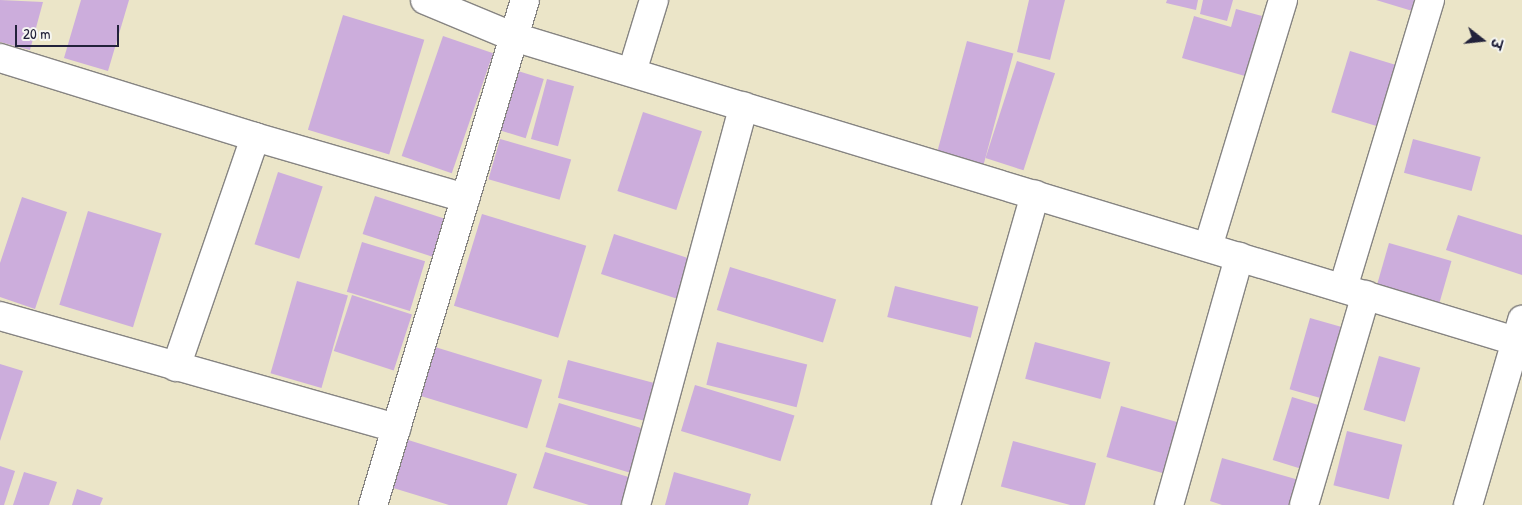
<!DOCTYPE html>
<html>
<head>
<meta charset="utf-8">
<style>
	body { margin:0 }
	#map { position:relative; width:1522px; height:505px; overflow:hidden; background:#ebe5c8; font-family:"Patrick Hand","Playpen Sans Deva",sans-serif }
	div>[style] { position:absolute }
	.building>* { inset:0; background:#ccaddc; transform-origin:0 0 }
	.roads { filter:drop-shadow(1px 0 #868482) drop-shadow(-1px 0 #868482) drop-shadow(0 1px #868482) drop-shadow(0 -1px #868482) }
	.street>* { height:28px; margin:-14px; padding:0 14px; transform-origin:14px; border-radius:14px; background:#fff }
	span { translate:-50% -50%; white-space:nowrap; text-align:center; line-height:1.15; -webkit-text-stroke:4px #f6f6f2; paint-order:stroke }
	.north { position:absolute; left:1457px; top:15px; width:50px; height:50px; -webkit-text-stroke:4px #f6f6f2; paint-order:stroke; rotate:106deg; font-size:14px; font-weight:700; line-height:20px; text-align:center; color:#22223b }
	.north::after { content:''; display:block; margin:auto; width:18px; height:22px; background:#22223b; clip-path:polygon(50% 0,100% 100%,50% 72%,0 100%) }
	.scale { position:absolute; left:15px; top:25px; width:104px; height:22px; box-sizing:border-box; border:2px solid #22223b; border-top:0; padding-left:6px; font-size:15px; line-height:18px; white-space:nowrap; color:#22223b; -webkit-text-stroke:4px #f6f6f2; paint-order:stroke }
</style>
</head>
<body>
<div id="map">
	<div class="building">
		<div style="clip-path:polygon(0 0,43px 2px,30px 50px,0 42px)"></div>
		<div style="clip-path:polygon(81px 0,129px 0,108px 71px,64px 58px)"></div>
		<div style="clip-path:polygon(1029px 0,1065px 0,1050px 60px,1017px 52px)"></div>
		<div style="clip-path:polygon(1167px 0,1198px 0,1196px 10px,1166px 3px)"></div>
		<div style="clip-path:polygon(1203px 0,1233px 0,1227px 21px,1200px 14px)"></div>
		<div style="clip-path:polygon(1376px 0,1423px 0,1419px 13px)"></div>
		<div style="clip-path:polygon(1236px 9px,1262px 16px,1245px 76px,1182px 58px,1194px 16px,1231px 27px)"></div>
		<div style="left:343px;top:15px;width:85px;height:120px;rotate:17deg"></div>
		<div style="left:443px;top:36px;width:53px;height:127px;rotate:19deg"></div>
		<div style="left:967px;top:41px;width:48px;height:115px;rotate:15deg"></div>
		<div style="left:1350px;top:51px;width:55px;height:64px;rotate:17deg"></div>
		<div style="left:1017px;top:61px;width:40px;height:102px;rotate:18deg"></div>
		<div style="left:518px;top:71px;width:27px;height:62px;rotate:17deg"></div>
		<div style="left:547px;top:79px;width:28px;height:62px;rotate:15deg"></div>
		<div style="left:643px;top:112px;width:62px;height:83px;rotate:18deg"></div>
		<div style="left:500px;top:139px;width:74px;height:42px;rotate:16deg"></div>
		<div style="left:1413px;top:139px;width:70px;height:35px;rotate:15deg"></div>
		<div style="left:278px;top:172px;width:47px;height:76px;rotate:18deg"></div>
		<div style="left:375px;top:196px;width:75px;height:40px;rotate:18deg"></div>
		<div style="clip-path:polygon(22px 197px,67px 212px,35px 309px,0 297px,0 263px)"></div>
		<div style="left:88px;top:211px;width:77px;height:98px;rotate:17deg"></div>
		<div style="left:482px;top:214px;width:109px;height:96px;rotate:17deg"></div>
		<div style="clip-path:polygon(1458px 215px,1522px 235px,1522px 275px,1446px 250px)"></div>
		<div style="left:614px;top:234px;width:80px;height:42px;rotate:18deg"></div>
		<div style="left:362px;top:242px;width:66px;height:52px;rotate:17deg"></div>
		<div style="left:1389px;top:243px;width:65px;height:53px;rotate:16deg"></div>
		<div style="left:730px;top:267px;width:111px;height:45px;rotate:17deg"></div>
		<div style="left:297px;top:281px;width:53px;height:96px;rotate:16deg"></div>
		<div style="left:895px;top:286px;width:86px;height:32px;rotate:14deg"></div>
		<div style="left:352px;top:295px;width:63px;height:59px;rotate:18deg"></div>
		<div style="left:1310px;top:318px;width:43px;height:74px;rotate:16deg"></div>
		<div style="left:717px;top:342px;width:93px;height:44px;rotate:14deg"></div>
		<div style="left:1035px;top:342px;width:78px;height:38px;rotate:15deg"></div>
		<div style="left:435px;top:347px;width:112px;height:51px;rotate:17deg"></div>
		<div style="left:1379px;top:356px;width:43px;height:56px;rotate:16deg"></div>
		<div style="left:568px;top:360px;width:94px;height:39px;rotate:15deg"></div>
		<div style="clip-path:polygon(0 364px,23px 371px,0 441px)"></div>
		<div style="left:695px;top:385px;width:104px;height:48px;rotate:17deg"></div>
		<div style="left:1292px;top:397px;width:38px;height:66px;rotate:17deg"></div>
		<div style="left:559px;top:403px;width:90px;height:46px;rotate:17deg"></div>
		<div style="left:1121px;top:406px;width:60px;height:53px;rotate:16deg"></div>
		<div style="left:1347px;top:431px;width:57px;height:56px;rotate:14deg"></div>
		<div style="clip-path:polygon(405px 439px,517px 474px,507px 505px,449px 505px,390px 487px)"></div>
		<div style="left:1013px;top:441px;width:86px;height:47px;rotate:15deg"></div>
		<div style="clip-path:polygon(545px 452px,632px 478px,624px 505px,589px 505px,533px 488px)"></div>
		<div style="clip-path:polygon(1222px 458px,1306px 482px,1299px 505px,1222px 505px,1210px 501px)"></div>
		<div style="clip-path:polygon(0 466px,15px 471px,4px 505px,0 505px)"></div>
		<div style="clip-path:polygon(24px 472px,57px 482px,49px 505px,13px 505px)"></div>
		<div style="clip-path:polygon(674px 472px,751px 494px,748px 505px,665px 505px)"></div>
		<div style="clip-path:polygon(77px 489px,103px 498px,100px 505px,72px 505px)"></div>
	</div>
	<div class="roads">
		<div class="street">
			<div style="left:425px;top:0;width:96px;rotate:22.6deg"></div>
			<div style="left:514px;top:37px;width:1053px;rotate:16.89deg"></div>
			<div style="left:0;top:58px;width:267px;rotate:17.2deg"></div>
			<div style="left:255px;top:137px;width:219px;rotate:16.2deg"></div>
			<div style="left:632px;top:72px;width:75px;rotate:-73deg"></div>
			<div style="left:1208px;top:247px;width:258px;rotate:-73.1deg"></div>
			<div style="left:1343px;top:288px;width:301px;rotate:-73.2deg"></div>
			<div style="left:0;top:316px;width:412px;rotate:15.8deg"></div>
			<div style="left:176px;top:367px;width:243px;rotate:-71deg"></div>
			<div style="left:373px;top:505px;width:527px;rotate:-73.25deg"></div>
			<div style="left:636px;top:505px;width:413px;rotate:-74.9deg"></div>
			<div style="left:946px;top:505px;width:323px;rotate:-74deg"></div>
			<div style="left:1169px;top:505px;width:258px;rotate:-74.2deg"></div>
			<div style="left:1304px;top:505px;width:219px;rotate:-73.6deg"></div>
			<div style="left:1468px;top:505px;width:193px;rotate:-73.7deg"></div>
		</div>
	</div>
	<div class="north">उ</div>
	<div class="scale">20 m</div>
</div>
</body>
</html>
